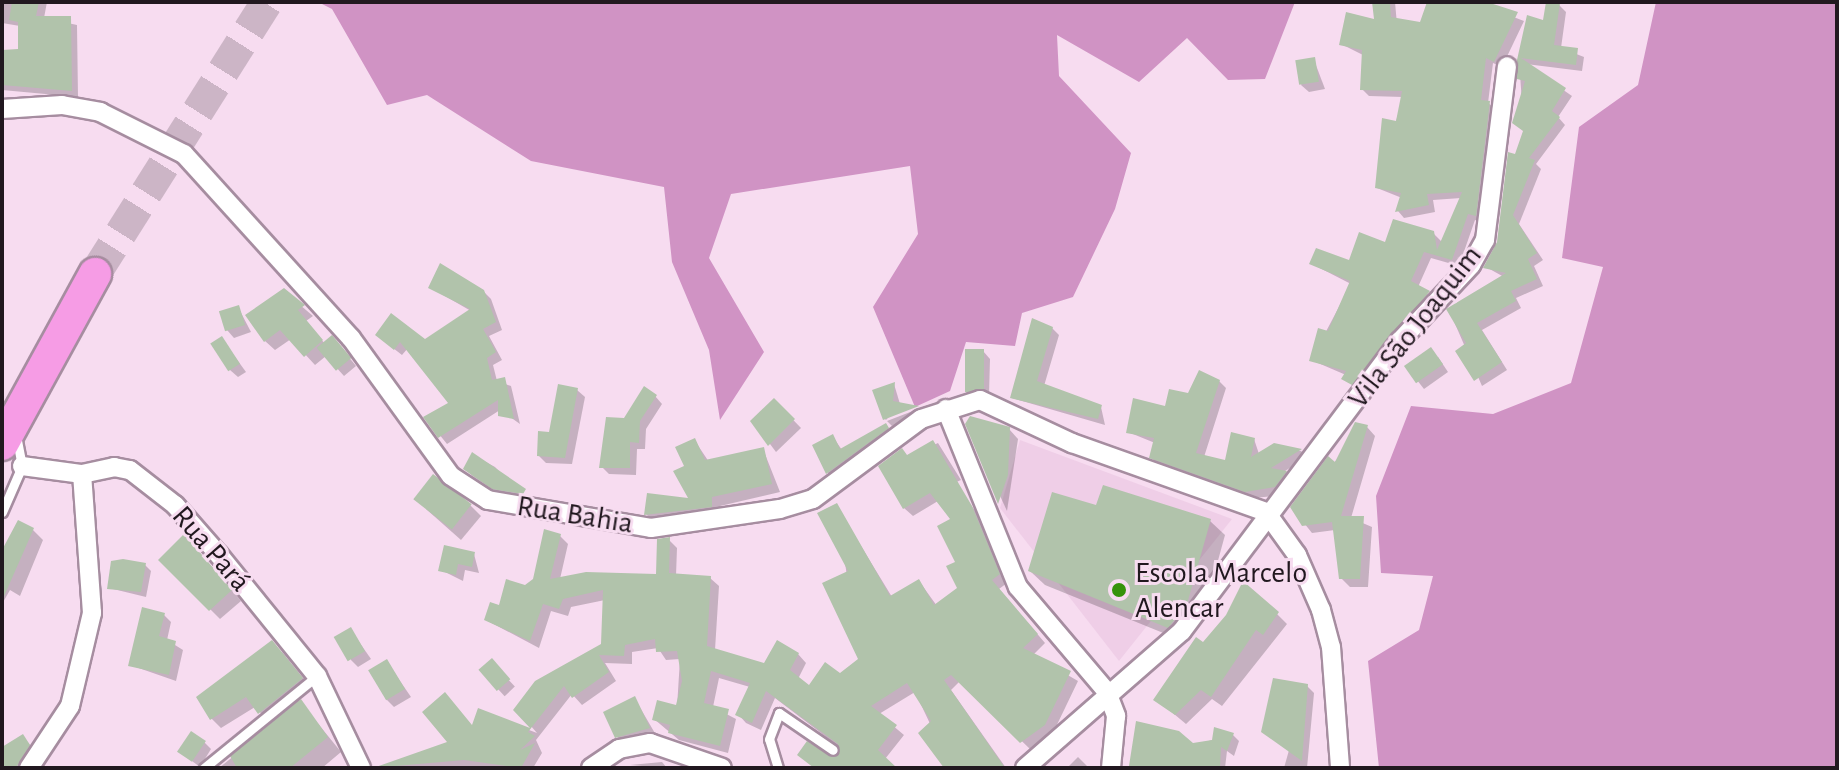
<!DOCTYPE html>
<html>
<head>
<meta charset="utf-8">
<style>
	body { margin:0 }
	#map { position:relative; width:1839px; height:770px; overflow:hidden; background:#f7dcf0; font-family:"Alegreya Sans",sans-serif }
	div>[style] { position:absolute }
	.built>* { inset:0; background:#efcee7 }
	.forest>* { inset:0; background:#d093c4 }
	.shadow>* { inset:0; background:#0003; transform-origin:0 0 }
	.building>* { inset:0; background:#b1c3ab; transform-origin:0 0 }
	.motorway-tunnel>* { height:32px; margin-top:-16px; transform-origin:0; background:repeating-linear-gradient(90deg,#ccb5c6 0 32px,transparent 0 48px) }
	.roads { filter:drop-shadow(2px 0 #a68da0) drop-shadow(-2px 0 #a68da0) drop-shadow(0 2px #a68da0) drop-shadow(0 -2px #a68da0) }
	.service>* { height:9px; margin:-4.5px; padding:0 4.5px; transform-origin:4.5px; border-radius:4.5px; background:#fff }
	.minor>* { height:18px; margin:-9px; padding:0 9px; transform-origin:9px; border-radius:9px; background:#fff }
	.motorway>* { height:32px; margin:-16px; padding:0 16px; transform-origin:16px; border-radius:16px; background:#f69ce5 }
	.dots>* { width:22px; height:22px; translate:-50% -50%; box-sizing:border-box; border:4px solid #f7dcf0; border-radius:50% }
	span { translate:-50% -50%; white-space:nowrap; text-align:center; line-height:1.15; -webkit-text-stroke:6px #f7dcf0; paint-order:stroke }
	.street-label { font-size:30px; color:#21181f }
	.poi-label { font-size:30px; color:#21181f }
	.left { translate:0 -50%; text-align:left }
	.frame { position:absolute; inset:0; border:4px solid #21181f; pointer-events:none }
</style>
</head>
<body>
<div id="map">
	<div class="built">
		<div style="clip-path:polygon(1020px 440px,1232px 519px,1119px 661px,1000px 508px)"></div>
	</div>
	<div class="forest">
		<div style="clip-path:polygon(318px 2px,1295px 2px,1265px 79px,1228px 80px,1187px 38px,1139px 82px,1057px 35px,1059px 76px,1131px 153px,1115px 209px,1073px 297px,1022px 313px,1015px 346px,966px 342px,950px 391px,915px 407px,873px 307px,918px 234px,910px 166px,731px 194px,709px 258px,764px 352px,720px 420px,709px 350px,672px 262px,664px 187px,531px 161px,427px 95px,387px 105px,332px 9px)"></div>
		<div style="clip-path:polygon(1656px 2px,1837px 2px,1837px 768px,1379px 768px,1368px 661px,1419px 630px,1433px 576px,1381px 573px,1376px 496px,1411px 406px,1493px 414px,1571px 383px,1603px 267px,1562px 258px,1579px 127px,1638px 85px)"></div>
	</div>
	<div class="shadow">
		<div style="clip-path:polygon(2px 2px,47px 2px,44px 18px,77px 25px,78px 97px,2px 90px,2px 52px,21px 50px,20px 26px,2px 23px)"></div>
		<div style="clip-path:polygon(1374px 2px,1395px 2px,1399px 47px,1421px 25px,1429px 2px,1474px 2px,1524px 21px,1502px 67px,1493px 63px,1488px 103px,1497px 110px,1483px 222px,1475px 220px,1459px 266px,1431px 258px,1418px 287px,1435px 300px,1359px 391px,1346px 375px,1311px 360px,1351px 284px,1312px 264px,1350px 263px,1433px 233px,1443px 243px,1461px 198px,1433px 200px,1435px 212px,1404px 218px,1398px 211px,1402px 198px,1377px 188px,1403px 97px,1369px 96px,1362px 89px,1363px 55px,1341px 44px,1376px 21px)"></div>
		<div style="clip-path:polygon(1559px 5px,1566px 12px,1561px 48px,1584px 57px,1582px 71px,1526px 64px,1572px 96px,1558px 117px,1565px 125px,1536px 164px,1541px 169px,1519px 224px,1543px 260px,1534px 266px,1543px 286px,1516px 298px,1521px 308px,1482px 330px,1507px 370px,1482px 386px,1449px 310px,1504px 277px,1486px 267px,1499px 243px,1524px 132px,1519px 60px,1529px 18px,1545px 23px)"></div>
		<div style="clip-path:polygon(1314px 60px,1325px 89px,1309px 92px,1301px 85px)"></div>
		<div style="clip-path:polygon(431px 288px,483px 291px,491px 299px,502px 330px,489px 336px,502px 360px,493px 365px,497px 381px,511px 386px,520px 424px,500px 410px,447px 444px,426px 418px,451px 404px,408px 348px,402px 355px,384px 341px,425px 342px,471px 311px)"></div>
		<div style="clip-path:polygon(286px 293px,313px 316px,306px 321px,325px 344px,339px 345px,356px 366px,344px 376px,326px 356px,315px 365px,291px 339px,275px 350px,265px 341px)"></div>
		<div style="clip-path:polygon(238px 307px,251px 332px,234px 338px,227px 330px)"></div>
		<div style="clip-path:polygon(1052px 328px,1059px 335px,1044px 386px,1101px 407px,1105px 425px,1012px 398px)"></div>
		<div style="clip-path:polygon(222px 339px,246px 372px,238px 377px,230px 370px)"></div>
		<div style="clip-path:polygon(983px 351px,990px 359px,989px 395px,972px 398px,965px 391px)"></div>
		<div style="clip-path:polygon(1438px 357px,1448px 372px,1424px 389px,1406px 366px)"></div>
		<div style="clip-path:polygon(1219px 381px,1226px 388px,1204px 457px,1227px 463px,1254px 439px,1259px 454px,1275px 445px,1301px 451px,1307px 457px,1285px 471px,1293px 479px,1276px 496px,1253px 498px,1158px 464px,1151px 457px,1155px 443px,1128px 432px)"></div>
		<div style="clip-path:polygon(894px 384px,900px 404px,886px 420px,885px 419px)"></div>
		<div style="clip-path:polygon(577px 390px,585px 397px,572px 464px,546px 463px,539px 456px)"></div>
		<div style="clip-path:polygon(655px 396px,662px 404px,646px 429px,645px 449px,637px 449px,636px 475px,609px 474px,602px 467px,625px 420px)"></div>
		<div style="clip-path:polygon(774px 400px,801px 428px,776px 452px,753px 421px)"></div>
		<div style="clip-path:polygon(918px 409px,924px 414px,892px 426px,887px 421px)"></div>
		<div style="clip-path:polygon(967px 424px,1009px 429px,1018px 439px,1007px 511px)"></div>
		<div style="clip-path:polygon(885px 425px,892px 432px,834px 479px,828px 473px,814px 446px,833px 437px,842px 450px)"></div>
		<div style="clip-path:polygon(1367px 427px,1375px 436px,1351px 518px,1372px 527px,1368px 587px,1350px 587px,1341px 578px,1335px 530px,1312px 533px,1292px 508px)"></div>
		<div style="clip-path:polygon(695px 441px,709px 462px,763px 449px,780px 492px,720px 506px,720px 515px,655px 523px,646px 514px,692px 501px,686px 466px)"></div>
		<div style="clip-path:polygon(938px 443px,961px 480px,954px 483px,980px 517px,1007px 583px,999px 589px,1045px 643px,1033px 655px,1078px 681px,1053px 733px,1030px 749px,960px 681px,951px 690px,1006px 768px,951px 768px,915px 692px,879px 714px,904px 735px,885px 759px,896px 768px,814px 768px,842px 749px,775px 698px,761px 730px,746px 723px,738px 714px,750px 687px,719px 678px,713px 707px,736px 719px,728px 753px,679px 740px,654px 719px,677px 707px,680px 659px,666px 660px,658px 648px,632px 652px,632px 664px,605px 663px,616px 681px,582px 705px,572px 694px,536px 740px,542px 753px,533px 768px,384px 768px,451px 743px,473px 727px,479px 711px,537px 733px,516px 709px,603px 645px,605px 600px,571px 607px,568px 616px,551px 611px,539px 648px,486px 620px,534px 580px,560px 536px,568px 544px,560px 579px,658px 576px,669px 540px,677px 548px,676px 576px,710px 578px,719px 586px,715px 650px,765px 665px,798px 654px,806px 663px,798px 679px,810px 688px,840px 675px,860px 660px,836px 505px,892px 597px,919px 581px,937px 606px,960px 589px,953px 520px,938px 501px,913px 516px,904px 508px,908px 457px)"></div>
		<div style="clip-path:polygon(473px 455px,495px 467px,525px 499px,502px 495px,473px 476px,465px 469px)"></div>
		<div style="clip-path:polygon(470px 505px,481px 516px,461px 540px,426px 509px)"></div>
		<div style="clip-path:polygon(1098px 508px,1210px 521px,1225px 535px,1202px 619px,1183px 641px,1045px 585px,1030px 571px)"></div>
		<div style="clip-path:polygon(33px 530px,43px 540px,20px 596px,10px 590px,2px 604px,2px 554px)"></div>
		<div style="clip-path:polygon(194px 546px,241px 601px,220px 619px,161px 560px)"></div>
		<div style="clip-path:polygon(474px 554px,479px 573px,465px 570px,463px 581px,441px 570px)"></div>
		<div style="clip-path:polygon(145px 565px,151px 571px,146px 597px,109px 588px)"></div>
		<div style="clip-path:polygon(1277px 614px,1287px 624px,1222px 706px,1212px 699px,1186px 724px,1156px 699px,1203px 645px)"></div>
		<div style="clip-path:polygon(164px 615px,171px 622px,167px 640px,183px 650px,176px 681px,130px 665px)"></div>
		<div style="clip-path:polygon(350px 629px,371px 659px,358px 667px,351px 660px)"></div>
		<div style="clip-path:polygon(282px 652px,311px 688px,298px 699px,341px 752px,322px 768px,219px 768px,272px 725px,255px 707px,221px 728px,211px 718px)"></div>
		<div style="left:491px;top:661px;width:35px;height:14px;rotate:47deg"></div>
		<div style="clip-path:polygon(387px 662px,411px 697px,394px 707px,387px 700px)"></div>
		<div style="clip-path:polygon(1307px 686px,1314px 693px,1307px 768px,1284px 768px)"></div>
		<div style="clip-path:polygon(635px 699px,656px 735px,624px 744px,617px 737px)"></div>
		<div style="clip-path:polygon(1138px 724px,1192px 745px,1233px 735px,1239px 741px,1234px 756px,1227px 751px,1225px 768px,1131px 768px)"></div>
		<div style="clip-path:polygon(23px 736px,36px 753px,27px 768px,2px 768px,2px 749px)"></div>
		<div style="clip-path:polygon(204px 742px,211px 749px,200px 767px,180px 752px)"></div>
		<div style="clip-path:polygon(1078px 757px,1089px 768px,1067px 768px)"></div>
		<div style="clip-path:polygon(662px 762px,667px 768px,630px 765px)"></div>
	</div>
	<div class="building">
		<div style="clip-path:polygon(12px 2px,39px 2px,36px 16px,71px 16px,72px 91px,2px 85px,2px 50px,18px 49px,18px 22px,9px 20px)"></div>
		<div style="clip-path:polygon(1372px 2px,1390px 2px,1391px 17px,1420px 22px,1427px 2px,1487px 2px,1518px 12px,1494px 62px,1486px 58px,1481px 100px,1490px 101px,1476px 216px,1468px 214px,1452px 260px,1424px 252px,1411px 281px,1430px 291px,1352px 385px,1341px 379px,1346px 371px,1309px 361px,1318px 328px,1328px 331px,1350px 281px,1309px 264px,1316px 248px,1349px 260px,1359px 232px,1385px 242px,1393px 219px,1434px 231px,1437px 250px,1462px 192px,1427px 194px,1429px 205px,1395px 212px,1401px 193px,1375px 188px,1382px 118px,1396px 121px,1402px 91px,1360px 90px,1362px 50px,1339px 45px,1346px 12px,1374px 19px)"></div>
		<div style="clip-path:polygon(1546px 2px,1560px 3px,1554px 45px,1578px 48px,1576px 65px,1521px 58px,1566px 88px,1552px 111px,1560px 117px,1529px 158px,1535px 160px,1513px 215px,1537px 253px,1528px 259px,1537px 279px,1511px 291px,1516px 301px,1477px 323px,1502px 362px,1474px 381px,1455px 351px,1466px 343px,1446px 309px,1506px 273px,1483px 268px,1497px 242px,1508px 152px,1515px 154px,1523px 131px,1512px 123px,1525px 81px,1517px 79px,1517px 60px,1527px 15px,1543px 20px)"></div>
		<div style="left:1315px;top:57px;width:25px;height:20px;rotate:81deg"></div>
		<div style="clip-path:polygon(440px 263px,484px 290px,496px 322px,483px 329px,496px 352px,487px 358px,492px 380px,505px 377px,514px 419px,498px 416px,498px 400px,438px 438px,423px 417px,448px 403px,400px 342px,394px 350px,375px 335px,391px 313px,425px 339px,470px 309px,428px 288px)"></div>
		<div style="clip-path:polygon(284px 288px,305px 305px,298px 310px,323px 340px,304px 357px,280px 330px,264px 342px,245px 315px)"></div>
		<div style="left:239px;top:305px;width:21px;height:21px;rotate:73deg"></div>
		<div style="clip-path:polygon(1032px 318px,1053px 327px,1037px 381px,1102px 405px,1098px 419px,1010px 398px)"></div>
		<div style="left:332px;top:335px;width:30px;height:20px;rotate:50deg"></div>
		<div style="left:222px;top:336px;width:33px;height:14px;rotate:57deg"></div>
		<div style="left:1431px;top:347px;width:21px;height:33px;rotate:55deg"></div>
		<div style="left:965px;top:349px;width:19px;height:43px"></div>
		<div style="clip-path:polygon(1199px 370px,1220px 380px,1196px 453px,1225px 460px,1231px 432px,1255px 438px,1251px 457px,1274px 443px,1302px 449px,1271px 468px,1287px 471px,1275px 487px,1245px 492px,1149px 458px,1154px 438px,1126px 433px,1133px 398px,1165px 406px,1169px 389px,1188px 393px)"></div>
		<div style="clip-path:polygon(895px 382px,893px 401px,919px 406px,883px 420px,872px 390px)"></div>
		<div style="clip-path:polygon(558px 384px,578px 388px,565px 458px,537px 456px,538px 431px,549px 432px)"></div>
		<div style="clip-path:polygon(644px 386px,657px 395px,640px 421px,639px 443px,630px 442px,630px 468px,599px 468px,606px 417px,624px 418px)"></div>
		<div style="clip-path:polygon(774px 398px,795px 419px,768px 446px,750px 421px)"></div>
		<div style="clip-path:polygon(970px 416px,1010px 427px,1008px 475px,998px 504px,965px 424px)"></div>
		<div style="clip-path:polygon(1355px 422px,1368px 425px,1341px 516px,1364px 516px,1360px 579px,1339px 579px,1332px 522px,1302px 526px,1290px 507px,1328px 456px,1335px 462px)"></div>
		<div style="clip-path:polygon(886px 423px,889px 428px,826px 474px,812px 445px,833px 434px,840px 449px)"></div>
		<div style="clip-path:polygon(695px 438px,705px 460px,764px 447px,772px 484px,712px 497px,712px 507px,644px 515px,647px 493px,688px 498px,673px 471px,684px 466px,675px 447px)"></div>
		<div style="clip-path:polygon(933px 440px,972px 506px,1000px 574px,992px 580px,1038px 634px,1023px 648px,1071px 671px,1045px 725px,1020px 743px,951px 675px,944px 680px,1005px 768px,944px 768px,918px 733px,931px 721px,907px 683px,871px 706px,897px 725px,878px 750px,897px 768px,814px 768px,797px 755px,807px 741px,832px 757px,838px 744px,766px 691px,752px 723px,735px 715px,750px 683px,711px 671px,704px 703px,729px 709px,720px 746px,668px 733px,670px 725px,652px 720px,657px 700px,676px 705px,682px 681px,677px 651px,656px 652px,655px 639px,625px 645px,624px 656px,599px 655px,609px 672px,572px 698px,564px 686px,528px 732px,535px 736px,520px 750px,535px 743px,521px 768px,464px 760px,373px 768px,447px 742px,422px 712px,445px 692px,472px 725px,478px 708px,530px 728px,513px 710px,535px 681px,601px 644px,603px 590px,563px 599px,559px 609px,543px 604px,530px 641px,484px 620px,490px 602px,499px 605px,506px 579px,525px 585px,533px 579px,544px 529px,561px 534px,550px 579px,586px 572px,656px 574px,657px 539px,670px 537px,669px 573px,711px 576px,707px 646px,764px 663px,777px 640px,799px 653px,790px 670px,809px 685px,825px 662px,840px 673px,858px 659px,822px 583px,848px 571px,817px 513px,837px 503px,890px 596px,919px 579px,934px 605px,957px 588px,946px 566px,955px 562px,937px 526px,950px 519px,930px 493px,903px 509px,878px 466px,902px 448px,907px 455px)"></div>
		<div style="clip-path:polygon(472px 452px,526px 489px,523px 494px,492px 489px,463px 469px)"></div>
		<div style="left:433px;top:474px;width:49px;height:32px;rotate:38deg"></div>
		<div style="clip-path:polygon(1103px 485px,1211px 519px,1187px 604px,1168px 628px,1028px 571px,1052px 492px,1096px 505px)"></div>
		<div style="clip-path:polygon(18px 520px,34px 528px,2px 601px,2px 550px)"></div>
		<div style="clip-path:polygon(184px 534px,232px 590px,209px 611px,158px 560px)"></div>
		<div style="clip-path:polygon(444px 545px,475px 552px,472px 567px,458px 564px,456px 575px,438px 571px)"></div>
		<div style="clip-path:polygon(123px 559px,146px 563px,141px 592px,107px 589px,111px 561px)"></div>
		<div style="clip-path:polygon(1243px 581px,1279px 612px,1263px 635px,1256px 630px,1211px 697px,1201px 690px,1175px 715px,1153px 700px,1196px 637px,1203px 642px,1226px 615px)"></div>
		<div style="clip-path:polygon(142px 607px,165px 613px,159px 636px,176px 641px,169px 675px,128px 666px)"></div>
		<div style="left:351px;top:627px;width:28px;height:20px;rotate:60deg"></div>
		<div style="clip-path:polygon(272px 640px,303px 678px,258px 714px,246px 697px,210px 720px,196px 697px)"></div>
		<div style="left:492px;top:658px;width:28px;height:18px;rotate:49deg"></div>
		<div style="left:387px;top:659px;width:35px;height:22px;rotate:59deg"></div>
		<div style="clip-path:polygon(1273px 678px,1308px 684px,1302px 761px,1261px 732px)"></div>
		<div style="clip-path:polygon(635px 696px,650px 728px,615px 738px,603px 712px)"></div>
		<div style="clip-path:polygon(301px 699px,328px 737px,290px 768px,237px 768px,230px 756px)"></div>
		<div style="clip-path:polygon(1136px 721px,1179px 731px,1193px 743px,1212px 740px,1214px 727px,1234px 733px,1227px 751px,1221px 747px,1220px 768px,1142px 768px,1129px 766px)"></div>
		<div style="left:191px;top:731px;width:18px;height:25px;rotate:34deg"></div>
		<div style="clip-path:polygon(23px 734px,30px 745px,17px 766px,2px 768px,2px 747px)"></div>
	</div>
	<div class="motorway-tunnel">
		<div style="left:95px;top:274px;width:322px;rotate:-57.7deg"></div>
	</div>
	<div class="roads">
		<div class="service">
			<div style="left:2px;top:512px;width:50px;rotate:-66.5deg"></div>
			<div style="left:22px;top:466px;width:31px;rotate:-101deg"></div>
			<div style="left:204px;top:768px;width:146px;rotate:-39.2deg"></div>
			<div style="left:778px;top:768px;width:30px;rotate:-107deg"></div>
			<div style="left:769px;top:739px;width:28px;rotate:-69deg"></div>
			<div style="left:779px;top:713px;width:65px;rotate:34.4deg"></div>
		</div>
		<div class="minor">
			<div style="left:2px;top:109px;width:60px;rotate:-3.8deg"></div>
			<div style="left:62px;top:105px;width:39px;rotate:10deg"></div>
			<div style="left:100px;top:112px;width:94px;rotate:26.6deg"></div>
			<div style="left:184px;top:154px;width:248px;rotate:47.8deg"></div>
			<div style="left:351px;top:338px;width:170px;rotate:54.1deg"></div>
			<div style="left:451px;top:476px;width:44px;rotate:33deg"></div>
			<div style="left:488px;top:500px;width:165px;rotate:9.7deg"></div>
			<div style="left:651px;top:528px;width:130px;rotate:-8.4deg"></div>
			<div style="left:780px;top:509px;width:34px;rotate:-17deg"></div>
			<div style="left:813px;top:499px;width:134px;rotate:-36.5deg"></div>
			<div style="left:921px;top:419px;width:62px;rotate:-17.9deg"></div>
			<div style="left:980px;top:400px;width:102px;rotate:25.1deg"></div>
			<div style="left:1072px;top:443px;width:206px;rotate:19.6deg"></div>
			<div style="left:1266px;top:512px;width:53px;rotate:54.2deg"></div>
			<div style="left:1297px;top:555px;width:60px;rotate:66.4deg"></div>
			<div style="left:1321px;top:610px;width:38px;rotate:75deg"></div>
			<div style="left:1331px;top:647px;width:121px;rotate:85.7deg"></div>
			<div style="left:946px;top:409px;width:192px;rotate:68deg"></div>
			<div style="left:1018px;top:587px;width:138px;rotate:49.7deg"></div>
			<div style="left:1107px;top:692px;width:26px;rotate:69deg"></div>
			<div style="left:1116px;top:716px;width:52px;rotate:95.5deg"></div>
			<div style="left:22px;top:466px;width:61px;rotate:7.6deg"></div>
			<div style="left:29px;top:768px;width:74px;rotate:-56.5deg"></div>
			<div style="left:70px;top:706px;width:96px;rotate:-76.7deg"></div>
			<div style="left:92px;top:613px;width:139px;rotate:-94.1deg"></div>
			<div style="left:82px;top:474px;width:33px;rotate:-12deg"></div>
			<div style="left:114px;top:467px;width:16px;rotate:11deg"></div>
			<div style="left:130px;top:470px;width:57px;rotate:37.9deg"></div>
			<div style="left:175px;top:505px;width:67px;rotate:48.7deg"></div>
			<div style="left:219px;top:555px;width:156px;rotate:51deg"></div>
			<div style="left:317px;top:676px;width:102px;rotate:64.4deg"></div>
			<div style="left:591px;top:768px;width:34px;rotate:-34deg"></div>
			<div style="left:619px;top:749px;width:32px;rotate:-11deg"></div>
			<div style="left:650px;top:743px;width:76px;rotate:19.1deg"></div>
			<div style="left:1025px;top:768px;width:208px;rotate:-41.1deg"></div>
			<div style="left:1182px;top:631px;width:363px;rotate:-53.1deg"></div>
			<div style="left:1400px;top:341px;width:104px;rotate:-46.9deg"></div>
			<div style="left:1471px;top:265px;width:29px;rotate:-61deg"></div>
			<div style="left:1485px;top:240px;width:175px;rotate:-82.8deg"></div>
		</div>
		<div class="motorway">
			<div style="left:2px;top:444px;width:194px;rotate:-61.3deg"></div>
		</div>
	</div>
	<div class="dots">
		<div style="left:1119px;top:590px;background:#36930b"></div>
	</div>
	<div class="street-label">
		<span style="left:1415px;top:327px;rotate:-52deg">Vila São Joaquim</span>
		<span style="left:575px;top:515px;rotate:9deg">Rua Bahia</span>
		<span style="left:211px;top:549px;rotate:49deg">Rua Pará</span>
	</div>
	<div class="poi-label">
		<span class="left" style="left:1135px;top:590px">Escola Marcelo<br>Alencar</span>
	</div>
	<div class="frame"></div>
</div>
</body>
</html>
